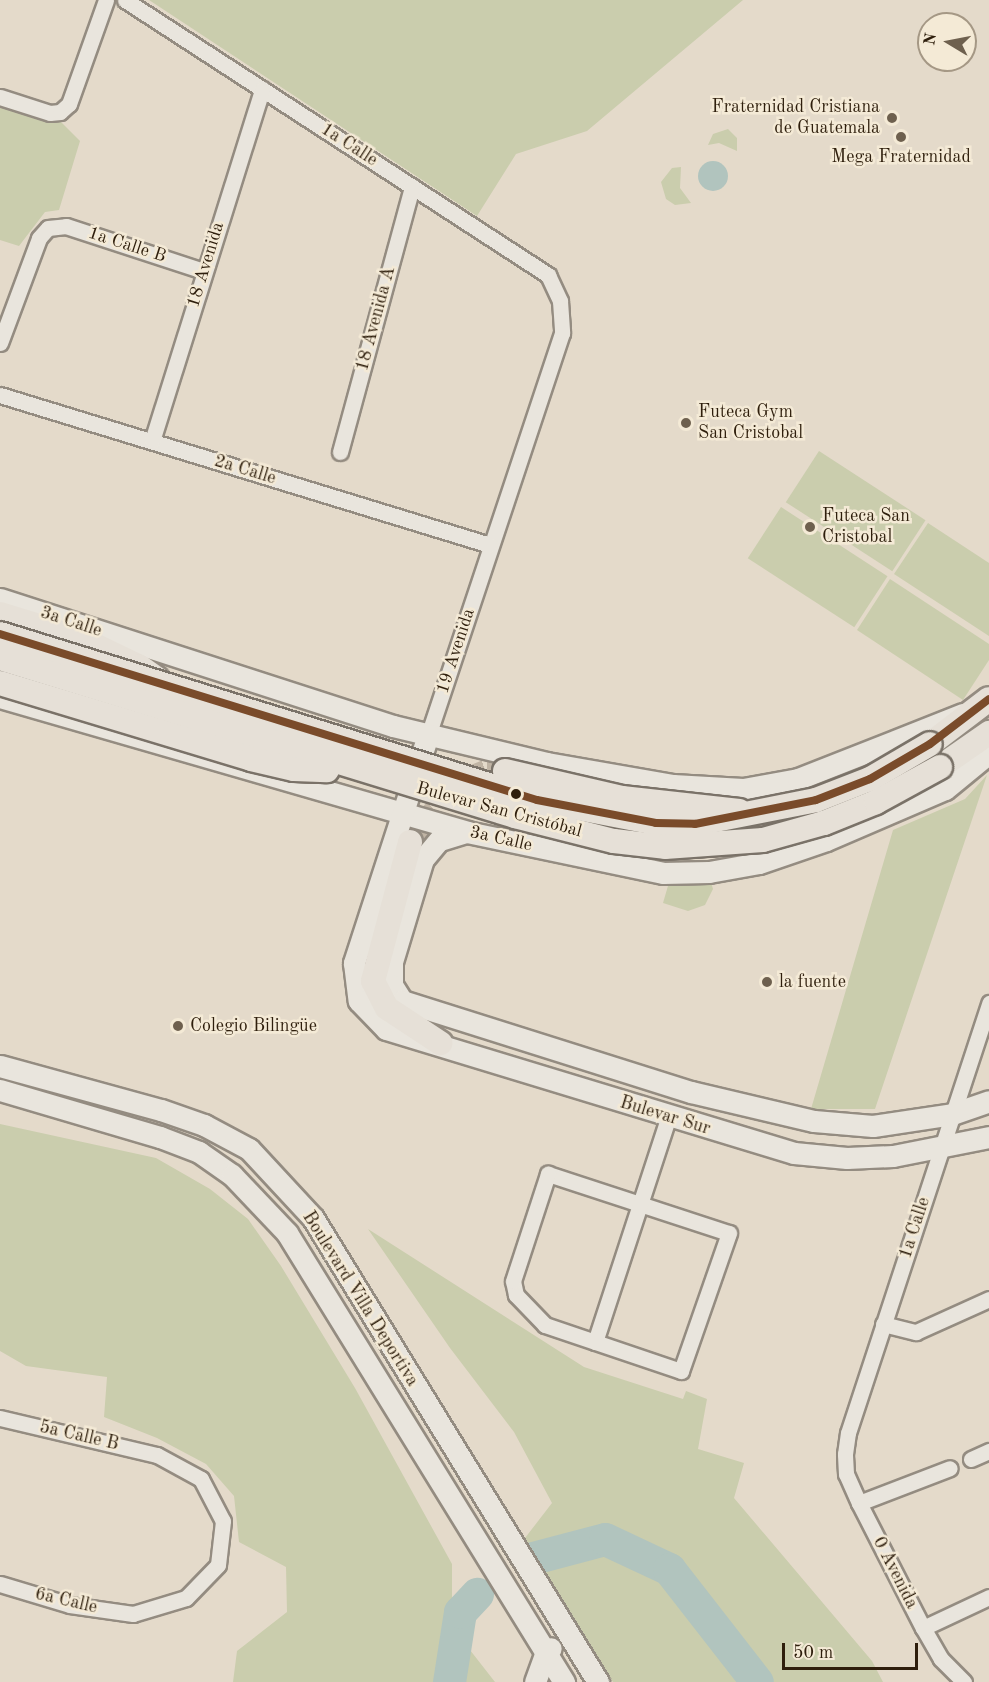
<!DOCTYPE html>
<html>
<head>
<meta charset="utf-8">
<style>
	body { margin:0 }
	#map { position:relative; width:989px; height:1682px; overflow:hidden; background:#e4daca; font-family:"Old Standard TT",serif }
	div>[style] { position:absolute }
	.green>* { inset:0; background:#cacdad; transform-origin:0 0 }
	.water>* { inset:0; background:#b1c4be }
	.round { border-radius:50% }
	.river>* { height:33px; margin:-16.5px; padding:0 16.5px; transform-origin:16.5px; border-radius:16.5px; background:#b1c4be }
	.primary-tunnel>* { height:24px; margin-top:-12px; transform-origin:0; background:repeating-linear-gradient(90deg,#c0b4a4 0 24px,transparent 0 36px) }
	.roads { filter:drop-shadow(2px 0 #948c81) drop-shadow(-2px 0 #948c81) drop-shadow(0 2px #948c81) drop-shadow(0 -2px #948c81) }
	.street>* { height:15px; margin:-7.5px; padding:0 7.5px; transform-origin:7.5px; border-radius:7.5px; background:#e9e5dd }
	.secondary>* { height:21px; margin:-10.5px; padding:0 10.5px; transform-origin:10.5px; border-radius:10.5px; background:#e9e5dd }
	.primary>* { height:24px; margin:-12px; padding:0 12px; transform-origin:12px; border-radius:12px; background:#e6e0d7 }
	.bridges { filter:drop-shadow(2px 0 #7a7268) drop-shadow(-2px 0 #7a7268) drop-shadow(0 2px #7a7268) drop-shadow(0 -2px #7a7268) }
	.primary-bridge>* { height:24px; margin:-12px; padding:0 12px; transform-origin:12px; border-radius:12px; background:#e6e0d7 }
	.bus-1>* { height:8px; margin:-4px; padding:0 4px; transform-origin:4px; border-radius:4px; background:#7a4b2a }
	.dots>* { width:16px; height:16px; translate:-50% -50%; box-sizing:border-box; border:3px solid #f4ead6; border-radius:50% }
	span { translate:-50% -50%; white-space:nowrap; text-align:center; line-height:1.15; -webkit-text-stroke:5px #f4ead6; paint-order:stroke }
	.poi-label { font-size:18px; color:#2e1e0c }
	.right { translate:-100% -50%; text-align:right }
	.left { translate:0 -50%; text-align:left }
	.street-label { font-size:18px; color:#2e1e0c }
	.north { position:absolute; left:917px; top:12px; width:60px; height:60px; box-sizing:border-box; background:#f4ead6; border:2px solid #a59885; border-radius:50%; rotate:280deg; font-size:16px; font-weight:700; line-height:24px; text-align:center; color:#2e1e0c }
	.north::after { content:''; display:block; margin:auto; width:21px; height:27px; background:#6e604e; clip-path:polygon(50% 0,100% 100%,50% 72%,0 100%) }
	.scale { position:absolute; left:782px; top:1643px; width:136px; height:27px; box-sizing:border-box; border:3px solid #2e1e0c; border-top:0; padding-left:8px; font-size:18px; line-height:21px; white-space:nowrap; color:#2e1e0c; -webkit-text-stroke:4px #f4ead6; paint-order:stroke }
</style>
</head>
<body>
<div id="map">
	<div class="green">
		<div style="clip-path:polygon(149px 0,743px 0,587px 131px,516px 154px,477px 216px)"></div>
		<div style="clip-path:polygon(0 99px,58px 119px,80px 141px,59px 210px,45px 212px,19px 246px,0 240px)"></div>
		<div style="clip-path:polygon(728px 129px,737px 138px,737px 151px,719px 143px,708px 145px,713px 134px)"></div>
		<div style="clip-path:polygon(681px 167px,680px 188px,691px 203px,675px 205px,666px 199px,661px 182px,672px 168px)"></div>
		<div style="left:819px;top:451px;width:127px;height:61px;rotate:33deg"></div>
		<div style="left:781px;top:507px;width:127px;height:61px;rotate:33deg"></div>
		<div style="clip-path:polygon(928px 523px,989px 563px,989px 636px,894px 574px)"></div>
		<div style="clip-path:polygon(890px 579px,989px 644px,989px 660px,963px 700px,857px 630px)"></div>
		<div style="clip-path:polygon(987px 775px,875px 1109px,811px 1109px,893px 830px,965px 799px)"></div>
		<div style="clip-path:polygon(670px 879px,710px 879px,713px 889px,705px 905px,688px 911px,663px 903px)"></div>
		<div style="clip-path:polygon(0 1124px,156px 1158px,210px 1189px,248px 1219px,281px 1266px,355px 1388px,452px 1564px,452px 1627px,495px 1682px,233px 1682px,237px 1651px,287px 1612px,286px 1567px,239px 1542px,234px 1496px,206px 1464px,157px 1438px,104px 1417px,107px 1377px,26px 1366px,0 1351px)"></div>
		<div style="clip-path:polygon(368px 1229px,584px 1367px,683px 1399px,686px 1391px,707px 1399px,698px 1449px,744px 1463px,734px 1498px,872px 1661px,883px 1682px,613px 1682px,555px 1598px,525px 1538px,552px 1503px,514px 1432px,450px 1348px)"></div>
	</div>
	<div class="water">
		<div class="round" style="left:698px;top:161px;width:30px;height:30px"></div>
	</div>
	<div class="river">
		<div style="left:533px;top:1558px;width:74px;rotate:-14.8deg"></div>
		<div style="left:605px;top:1539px;width:71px;rotate:25.1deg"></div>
		<div style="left:669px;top:1569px;width:143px;rotate:52.1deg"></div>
		<div style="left:449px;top:1682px;width:71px;rotate:-81.1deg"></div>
		<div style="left:460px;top:1612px;width:25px;rotate:-47deg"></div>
	</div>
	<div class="primary-tunnel">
		<div style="left:410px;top:842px;width:17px;rotate:-57deg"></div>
		<div style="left:419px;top:828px;width:65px;rotate:-46.2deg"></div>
		<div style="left:464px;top:781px;width:25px;rotate:-23deg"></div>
		<div style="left:487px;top:771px;width:18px"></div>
	</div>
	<div class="roads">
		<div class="street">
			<div style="left:125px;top:0;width:505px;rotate:33.03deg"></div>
			<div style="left:548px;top:275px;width:29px;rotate:65deg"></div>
			<div style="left:560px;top:301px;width:32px;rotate:86deg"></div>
			<div style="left:562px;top:333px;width:424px;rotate:108.4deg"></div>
			<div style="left:0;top:97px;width:52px;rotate:17.7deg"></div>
			<div style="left:50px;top:113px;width:10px;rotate:-6deg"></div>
			<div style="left:60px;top:112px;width:12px;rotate:-42deg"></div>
			<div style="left:69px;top:104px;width:110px;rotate:-70.4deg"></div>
			<div style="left:0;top:343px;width:112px;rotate:-69.6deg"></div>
			<div style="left:39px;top:238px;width:13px;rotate:-48deg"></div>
			<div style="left:48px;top:228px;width:18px;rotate:-6deg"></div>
			<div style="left:66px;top:226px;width:145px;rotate:18.1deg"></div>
			<div style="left:0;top:395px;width:512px;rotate:17.02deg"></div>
			<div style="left:152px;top:441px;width:369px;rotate:-72.6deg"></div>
			<div style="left:340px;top:452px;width:275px;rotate:-74.8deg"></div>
			<div style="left:548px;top:1174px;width:190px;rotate:18.1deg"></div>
			<div style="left:729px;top:1233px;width:146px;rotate:109.2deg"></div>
			<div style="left:681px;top:1371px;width:144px;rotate:-161.3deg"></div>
			<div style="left:545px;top:1325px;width:42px;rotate:-134deg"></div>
			<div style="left:516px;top:1295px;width:14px;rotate:-102deg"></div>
			<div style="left:513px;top:1281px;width:113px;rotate:-71.9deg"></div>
			<div style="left:883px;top:1324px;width:34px;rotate:14deg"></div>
			<div style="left:916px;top:1332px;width:80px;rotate:-24.3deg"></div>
			<div style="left:595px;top:1342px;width:236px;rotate:-71.9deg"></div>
			<div style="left:0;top:1418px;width:161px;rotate:13.3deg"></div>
			<div style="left:157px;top:1455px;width:50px;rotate:28.6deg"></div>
			<div style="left:201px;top:1479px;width:47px;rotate:62.4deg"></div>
			<div style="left:223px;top:1521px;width:44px;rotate:96.5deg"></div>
			<div style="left:218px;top:1565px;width:46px;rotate:134.1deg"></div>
			<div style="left:186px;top:1598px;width:55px;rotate:163.2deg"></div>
			<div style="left:133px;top:1614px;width:64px;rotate:-171.9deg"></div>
			<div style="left:70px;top:1605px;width:73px;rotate:-163.3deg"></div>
			<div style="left:971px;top:1459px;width:20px;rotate:-24deg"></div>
			<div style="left:859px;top:1503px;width:97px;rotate:-21deg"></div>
			<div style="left:923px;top:1628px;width:73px;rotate:-25.2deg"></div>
			<div style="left:964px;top:1682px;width:33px;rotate:-135deg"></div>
			<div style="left:941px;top:1659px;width:36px;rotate:-120deg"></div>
			<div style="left:923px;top:1628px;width:140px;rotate:-117.1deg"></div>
			<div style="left:859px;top:1503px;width:32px;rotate:-114deg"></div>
			<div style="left:846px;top:1474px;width:20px;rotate:-93deg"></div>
			<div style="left:845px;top:1454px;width:21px;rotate:-82deg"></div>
			<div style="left:848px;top:1433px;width:453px;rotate:-71.8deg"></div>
		</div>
		<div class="secondary">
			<div style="left:0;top:599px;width:413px;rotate:17.9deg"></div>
			<div style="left:393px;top:726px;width:158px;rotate:13.5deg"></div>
			<div style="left:547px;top:763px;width:128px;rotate:9.9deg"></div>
			<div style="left:673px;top:785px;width:70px;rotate:3.3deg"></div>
			<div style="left:743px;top:789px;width:56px;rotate:-10.3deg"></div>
			<div style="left:798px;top:779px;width:177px;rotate:-21.5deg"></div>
			<div style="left:0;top:697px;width:486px;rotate:16.1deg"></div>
			<div style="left:467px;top:832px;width:200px;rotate:11.8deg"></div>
			<div style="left:663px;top:873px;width:46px;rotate:-1.2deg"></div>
			<div style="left:709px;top:872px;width:51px;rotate:-10.2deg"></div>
			<div style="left:759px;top:863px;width:71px;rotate:-18.9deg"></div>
			<div style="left:826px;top:840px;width:129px;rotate:-23.2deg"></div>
			<div style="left:945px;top:789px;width:57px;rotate:-39.3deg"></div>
			<div style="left:428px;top:735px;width:240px;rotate:108deg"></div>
			<div style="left:354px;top:963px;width:38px;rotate:83deg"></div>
			<div style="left:359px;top:1001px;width:39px;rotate:46deg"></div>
			<div style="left:386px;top:1029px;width:426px;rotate:16.9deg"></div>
			<div style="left:794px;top:1153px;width:53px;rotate:5.4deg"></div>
			<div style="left:847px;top:1158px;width:46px;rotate:-2.5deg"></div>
			<div style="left:893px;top:1156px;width:98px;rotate:-11.2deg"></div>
			<div style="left:466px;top:832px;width:28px;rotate:163deg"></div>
			<div style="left:439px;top:840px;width:25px;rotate:130deg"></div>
			<div style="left:423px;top:859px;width:108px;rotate:106.8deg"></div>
			<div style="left:392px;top:962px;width:23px;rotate:90deg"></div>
			<div style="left:392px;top:985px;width:19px;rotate:58deg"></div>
			<div style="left:402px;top:1001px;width:303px;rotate:17.5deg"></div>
			<div style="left:691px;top:1092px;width:126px;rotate:13.3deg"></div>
			<div style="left:814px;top:1121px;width:59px;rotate:4.8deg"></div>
			<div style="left:873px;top:1126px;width:80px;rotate:-8.6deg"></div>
			<div style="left:952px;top:1114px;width:39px;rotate:-19deg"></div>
			<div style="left:0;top:1066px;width:167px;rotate:15.3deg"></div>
			<div style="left:161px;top:1110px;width:46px;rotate:19.2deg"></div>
			<div style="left:204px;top:1125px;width:51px;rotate:28.1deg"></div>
			<div style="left:249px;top:1149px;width:94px;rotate:47.2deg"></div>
			<div style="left:313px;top:1218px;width:545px;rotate:58.44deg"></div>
			<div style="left:0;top:1090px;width:167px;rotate:16.4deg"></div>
			<div style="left:160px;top:1137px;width:42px;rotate:21deg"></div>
			<div style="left:199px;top:1152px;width:40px;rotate:34.9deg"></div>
			<div style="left:232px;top:1175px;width:80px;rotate:46.5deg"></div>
			<div style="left:287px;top:1233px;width:528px;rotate:58.33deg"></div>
			<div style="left:535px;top:1682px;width:30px;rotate:-70deg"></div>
			<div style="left:545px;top:1654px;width:8px;rotate:-45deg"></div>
		</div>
		<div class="primary">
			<div style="left:0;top:614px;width:86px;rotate:17deg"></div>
			<div style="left:82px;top:639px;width:64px;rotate:25.8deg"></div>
			<div style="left:140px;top:667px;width:21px;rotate:35deg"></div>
			<div style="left:930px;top:744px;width:74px;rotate:-37.3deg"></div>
			<div style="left:940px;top:767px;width:60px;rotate:-34.8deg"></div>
			<div style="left:410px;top:842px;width:144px;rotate:104.9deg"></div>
			<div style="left:373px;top:981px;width:30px;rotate:63deg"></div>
			<div style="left:387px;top:1008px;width:64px;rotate:33.4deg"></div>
		</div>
	</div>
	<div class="bridges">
		<div class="primary-bridge">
			<div style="left:0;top:634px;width:562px;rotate:17.18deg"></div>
			<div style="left:537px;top:800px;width:121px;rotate:10.9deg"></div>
			<div style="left:656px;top:823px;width:39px;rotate:1deg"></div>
			<div style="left:695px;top:824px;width:123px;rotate:-11.2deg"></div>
			<div style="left:816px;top:800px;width:58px;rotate:-21.3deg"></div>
			<div style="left:870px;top:779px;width:69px;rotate:-30.3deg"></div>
			<div style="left:0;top:658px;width:539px;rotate:17.06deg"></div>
			<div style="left:515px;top:816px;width:102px;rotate:14.2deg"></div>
			<div style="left:614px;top:841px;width:51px;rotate:6.7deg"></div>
			<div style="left:665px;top:847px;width:98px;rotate:-4.1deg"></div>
			<div style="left:763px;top:840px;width:63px;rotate:-15.6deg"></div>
			<div style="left:824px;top:823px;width:56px;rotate:-22deg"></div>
			<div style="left:876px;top:802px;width:73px;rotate:-28.7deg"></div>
			<div style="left:0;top:683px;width:262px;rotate:16.8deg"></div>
			<div style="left:251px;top:759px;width:44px;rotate:13.1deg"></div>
			<div style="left:294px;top:769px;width:33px;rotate:2deg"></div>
			<div style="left:505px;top:771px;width:120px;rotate:13deg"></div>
			<div style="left:622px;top:798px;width:118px;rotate:6.3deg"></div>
		</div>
	</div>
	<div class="bus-1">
		<div style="left:0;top:634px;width:562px;rotate:17.18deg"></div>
		<div style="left:537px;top:800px;width:121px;rotate:10.9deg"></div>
		<div style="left:656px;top:823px;width:39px;rotate:1deg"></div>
		<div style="left:695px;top:824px;width:123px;rotate:-11.2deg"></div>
		<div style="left:816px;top:800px;width:58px;rotate:-21.3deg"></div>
		<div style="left:870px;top:779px;width:69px;rotate:-30.3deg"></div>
		<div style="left:930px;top:744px;width:74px;rotate:-37.3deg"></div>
	</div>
	<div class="dots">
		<div style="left:892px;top:118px;background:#6e604e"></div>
		<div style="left:901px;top:137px;background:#6e604e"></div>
		<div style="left:686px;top:423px;background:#6e604e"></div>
		<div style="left:810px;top:527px;background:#6e604e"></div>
		<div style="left:516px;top:794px;background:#2e1e0c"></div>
		<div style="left:767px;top:982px;background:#6e604e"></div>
		<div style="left:178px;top:1026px;background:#6e604e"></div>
	</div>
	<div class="poi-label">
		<span class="right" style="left:880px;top:118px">Fraternidad Cristiana<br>de Guatemala</span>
		<span style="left:901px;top:157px">Mega Fraternidad</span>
		<span class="left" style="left:698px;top:423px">Futeca Gym<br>San Cristobal</span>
		<span class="left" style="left:822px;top:527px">Futeca San<br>Cristobal</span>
		<span class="left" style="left:779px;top:982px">la fuente</span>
		<span class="left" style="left:190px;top:1026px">Colegio Bilingüe</span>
	</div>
	<div class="street-label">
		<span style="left:349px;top:145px;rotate:33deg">1a Calle</span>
		<span style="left:127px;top:245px;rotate:18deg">1a Calle B</span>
		<span style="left:206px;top:265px;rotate:-73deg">18 Avenida</span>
		<span style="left:376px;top:319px;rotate:-75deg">18 Avenida A</span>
		<span style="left:245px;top:470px;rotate:17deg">2a Calle</span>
		<span style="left:71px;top:622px;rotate:18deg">3a Calle</span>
		<span style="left:456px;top:651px;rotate:-72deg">19 Avenida</span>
		<span style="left:499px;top:810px;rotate:15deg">Bulevar San Cristóbal</span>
		<span style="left:501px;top:839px;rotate:13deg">3a Calle</span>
		<span style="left:665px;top:1116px;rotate:17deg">Bulevar Sur</span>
		<span style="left:915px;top:1228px;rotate:-72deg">1a Calle</span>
		<span style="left:360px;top:1299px;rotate:58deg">Boulevard Villa Deportiva</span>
		<span style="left:79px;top:1436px;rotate:13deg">5a Calle B</span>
		<span style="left:895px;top:1573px;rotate:63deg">0 Avenida</span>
		<span style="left:66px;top:1601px;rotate:13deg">6a Calle</span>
	</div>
	<div class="north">N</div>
	<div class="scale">50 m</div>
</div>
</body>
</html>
